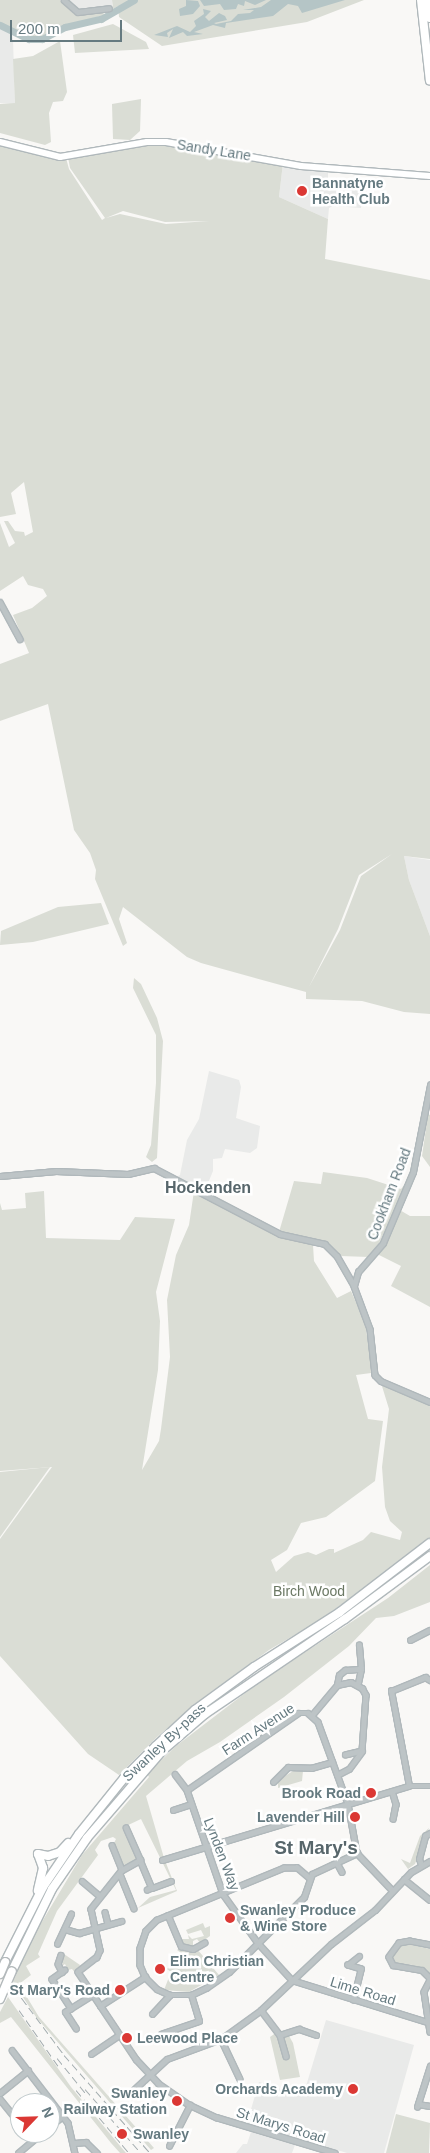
<!DOCTYPE html>
<html>
<head>
<meta charset="utf-8">
<style>
	body { margin:0 }
	#map { position:relative; width:430px; height:2153px; overflow:hidden; background:#f9f8f6; font-family:Helvetica,sans-serif }
	div>[style] { position:absolute }
	.built>* { inset:0; background:#e9eae9 }
	.green>* { inset:0; background:#daddd5 }
	.water>* { inset:0; background:#b5c5c6 }
	.river>* { height:7px; margin:-3.5px; padding:0 3.5px; transform-origin:3.5px; border-radius:3.5px; background:#b5c5c6 }
	.roads { filter:drop-shadow(1px 0 #b0b8bb) drop-shadow(-1px 0 #b0b8bb) drop-shadow(0 1px #b0b8bb) drop-shadow(0 -1px #b0b8bb) }
	.street>* { height:4.5px; margin:-2.25px; padding:0 2.25px; transform-origin:2.25px; border-radius:2.25px; background:#bdc4c6 }
	.secondary>* { height:6px; margin:-3px; padding:0 3px; transform-origin:3px; border-radius:3px; background:#fff }
	.highway>* { height:8px; margin:-4px; padding:0 4px; transform-origin:4px; border-radius:4px; background:#fff }
	.rail>* { height:1px; margin-top:-0.5px; transform-origin:0; background:repeating-linear-gradient(90deg,#9fa9ac 0 8px,transparent 0 12px) }
	.bridges { filter:drop-shadow(1px 0 #b3b9bb) drop-shadow(-1px 0 #b3b9bb) drop-shadow(0 1px #b3b9bb) drop-shadow(0 -1px #b3b9bb) }
	.highway-bridge>* { height:8px; margin:-4px; padding:0 4px; transform-origin:4px; border-radius:4px; background:#fff }
	.dots>* { width:14px; height:14px; translate:-50% -50%; box-sizing:border-box; border:2px solid #fff; border-radius:50% }
	span { translate:-50% -50%; white-space:nowrap; text-align:center; line-height:1.15; -webkit-text-stroke:5px #fff; paint-order:stroke }
	.street-label { font-size:14px; color:#657a80 }
	.poi-label { font-size:14px; color:#657a80; font-weight:700 }
	.left { translate:0 -50%; text-align:left }
	.right { translate:-100% -50%; text-align:right }
	.park-label { font-size:14px; color:#6b7864 }
	.quarter-label { font-size:16px; color:#57666b; font-weight:700 }
	.district-label { font-size:19px; color:#57666b; font-weight:700 }
	.north { position:absolute; left:10px; top:2093px; width:50px; height:50px; box-sizing:border-box; background:#fff; border:1px solid #c1cacc; border-radius:50%; rotate:66deg; font-size:14px; font-weight:700; line-height:20px; text-align:center; color:#657a80 }
	.north::after { content:''; display:block; margin:auto; width:18px; height:22px; background:#db3834; clip-path:polygon(50% 0,100% 100%,50% 72%,0 100%) }
	.scale { position:absolute; left:10px; top:20px; width:112px; height:22px; box-sizing:border-box; border:2px solid #657a80; border-top:0; padding-left:6px; font-size:15px; line-height:18px; white-space:nowrap; color:#657a80; -webkit-text-stroke:4px #fff; paint-order:stroke }
</style>
</head>
<body>
<div id="map">
	<div class="built">
		<div style="clip-path:polygon(65px 0,112px 0,112px 6px,78px 11px)"></div>
		<div style="clip-path:polygon(0 27px,11px 32px,13px 39px,15px 104px,0 103px)"></div>
		<div style="clip-path:polygon(283px 163px,308px 170px,328px 170px,328px 182px,363px 180px,361px 208px,333px 206px,329px 208px,328px 219px,279px 197px)"></div>
		<div style="clip-path:polygon(404px 856px,430px 860px,430px 936px,409px 880px)"></div>
		<div style="clip-path:polygon(209px 1071px,239px 1080px,241px 1087px,236px 1118px,260px 1126px,257px 1148px,250px 1153px,225px 1149px,222px 1158px,213px 1159px,213px 1171px,204px 1193px,176px 1177px,180px 1175px,187px 1140px,199px 1119px)"></div>
		<div style="clip-path:polygon(326px 2020px,414px 2045px,384px 2153px,347px 2153px,247px 2123px,259px 2082px,303px 2096px)"></div>
		<div style="clip-path:polygon(251px 2132px,295px 2145px,292px 2153px,236px 2153px,243px 2144px,247px 2144px)"></div>
	</div>
	<div class="green">
		<div style="clip-path:polygon(0 0,60px 0,74px 14px,103px 11px,104px 15px,57px 29px,46px 36px,31px 37px,0 24px)"></div>
		<div style="clip-path:polygon(112px 0,364px 0,307px 22px,162px 46px,119px 17px,118px 6px,113px 9px)"></div>
		<div style="clip-path:polygon(113px 24px,146px 42px,149px 49px,75px 53px,73px 35px)"></div>
		<div style="clip-path:polygon(60px 41px,67px 92px,63px 101px,53px 102px,49px 113px,51px 142px,45px 145px,0 133px,0 104px,15px 103px,13px 59px,33px 56px)"></div>
		<div style="clip-path:polygon(141px 99px,140px 131px,130px 140px,113px 139px,112px 104px)"></div>
		<div style="clip-path:polygon(evenodd,0 142px,66px 158px,69px 169px,102px 220px,105px 218px,70px 168px,68px 157px,147px 142px,283px 163px,279px 197px,328px 219px,325px 259px,430px 280px,430px 859px,404px 856px,409px 880px,430px 936px,430px 1014px,404px 1012px,362px 1001px,306px 999px,306px 992px,201px 963px,187px 957px,123px 907px,119px 919px,127px 943px,123px 946px,95px 879px,96px 870px,90px 853px,74px 830px,48px 704px,0 721px,0 664px,29px 653px,13px 615px,32px 608px,47px 596px,43px 589px,28px 585px,23px 576px,0 591px,0 523px,9px 547px,15px 543px,4px 521px,8px 521px,15px 531px,24px 532px,25px 536px,33px 532px,24px 482px,11px 493px,16px 514px,0 517px,0 142px,123px 211px,165px 222px,209px 221px,166px 224px,120px 214px,106px 218px,123px 211px,0 142px,392px 854px,361px 876px,340px 930px,309px 987px,338px 929px,359px 875px,392px 854px)"></div>
		<div style="clip-path:polygon(101px 903px,109px 924px,33px 942px,0 945px,1px 931px,58px 907px)"></div>
		<div style="clip-path:polygon(134px 978px,141px 984px,157px 1018px,163px 1041px,157px 1158px,152px 1162px,146px 1157px,151px 1145px,156px 1083px,156px 1035px,133px 988px)"></div>
		<div style="clip-path:polygon(428px 1114px,430px 1115px,430px 1167px,422px 1156px)"></div>
		<div style="clip-path:polygon(323px 1172px,367px 1178px,401px 1189px,409px 1179px,375px 1252px,369px 1257px,340px 1256px,326px 1244px,279px 1232px,294px 1181px,321px 1184px)"></div>
		<div style="clip-path:polygon(44px 1191px,46px 1238px,120px 1240px,135px 1217px,175px 1219px,156px 1292px,160px 1321px,158px 1370px,142px 1470px,159px 1441px,161px 1429px,170px 1357px,167px 1300px,176px 1255px,189px 1225px,194px 1191px,281px 1237px,313px 1245px,314px 1261px,337px 1298px,351px 1291px,365px 1323px,370px 1354px,371px 1373px,356px 1375px,368px 1419px,383px 1421px,375px 1481px,326px 1517px,301px 1523px,287px 1550px,271px 1560px,276px 1572px,294px 1556px,308px 1552px,316px 1555px,329px 1549px,334px 1549px,334px 1553px,363px 1540px,371px 1532px,400px 1540px,402px 1532px,390px 1521px,385px 1507px,382px 1467px,389px 1409px,381px 1383px,430px 1404px,430px 1540px,392px 1570px,315px 1623px,269px 1650px,203px 1698px,157px 1737px,119px 1775px,88px 1754px,0 1656px,0 1539px,52px 1467px,0 1471px,0 1203px,2px 1210px,26px 1208px,25px 1193px)"></div>
		<div style="clip-path:polygon(398px 1209px,410px 1216px,430px 1216px,430px 1307px,391px 1286px,401px 1266px,377px 1254px)"></div>
		<div style="clip-path:polygon(50px 1467px,0 1537px,0 1472px)"></div>
		<div style="clip-path:polygon(430px 1565px,430px 1602px,394px 1616px,376px 1618px,349px 1646px,284px 1697px,220px 1742px,187px 1761px,146px 1796px,164px 1858px,177px 1891px,138px 1908px,150px 1897px,176px 1890px,141px 1819px,124px 1827px,137px 1859px,122px 1866px,113px 1845px,116px 1839px,113px 1837px,101px 1841px,95px 1850px,98px 1855px,57px 1911px,38px 1954px,40px 1957px,26px 1966px,31px 1975px,19px 1984px,39px 2017px,154px 2148px,151px 2150px,36px 2017px,13px 1982px,28px 1945px,82px 1855px,149px 1777px,147px 1774px,176px 1746px,261px 1681px,388px 1598px)"></div>
		<div style="clip-path:polygon(293px 1771px,303px 1771px,302px 1781px,278px 1788px,278px 1777px,280px 1779px)"></div>
		<div style="clip-path:polygon(429px 1828px,415px 1864px,408px 1869px,401px 1859px,410px 1863px,420px 1836px)"></div>
		<div style="clip-path:polygon(203px 1923px,205px 1928px,210px 1926px,210px 1936px,200px 1943px,197px 1939px,193px 1941px,193px 1946px,184px 1945px,181px 1939px,189px 1939px,188px 1935px,192px 1939px,204px 1936px,201px 1930px,188px 1934px,186px 1930px)"></div>
		<div style="clip-path:polygon(403px 1943px,430px 1949px,430px 1975px,413px 1965px,395px 1964px,390px 1957px)"></div>
		<div style="clip-path:polygon(180px 1948px,187px 1952px,197px 1949px,219px 1975px,189px 1992px,164px 1990px,171px 1972px,167px 1969px,184px 1955px,177px 1950px)"></div>
		<div style="clip-path:polygon(64px 1954px,80px 1965px,76px 1974px,72px 1969px,68px 1970px,65px 1964px,62px 1966px)"></div>
		<div style="clip-path:polygon(8px 1997px,71px 2087px,126px 2153px,120px 2153px,111px 2143px,11px 2017px,0 2023px,0 2012px)"></div>
		<div style="clip-path:polygon(277px 2032px,288px 2034px,293px 2043px,300px 2077px,280px 2080px,270px 2037px)"></div>
		<div style="clip-path:polygon(396px 2114px,430px 2123px,429px 2153px,386px 2153px)"></div>
	</div>
	<div class="water">
		<div style="clip-path:polygon(186px 0,198px 1px,200px 6px,193px 14px,180px 16px,179px 9px,186px 6px)"></div>
		<div style="clip-path:polygon(200px 0,266px 0,255px 5px,245px 1px,244px 6px,238px 4px,236px 9px,224px 10px,220px 4px,204px 6px)"></div>
		<div style="clip-path:polygon(271px 0,345px 0,302px 13px,298px 6px,288px 4px,273px 16px,226px 23px,225px 28px,213px 25px,194px 32px,203px 34px,187px 36px,183px 32px,169px 38px,173px 29px,167px 33px,168px 37px,154px 35px,177px 26px,190px 32px,196px 26px,194px 21px,204px 14px,203px 9px,211px 11px,205px 17px,209px 21px,219px 13px,225px 16px,227px 20px,214px 23px,216px 24px,231px 21px,238px 14px,250px 13px,254px 10px,243px 10px,261px 7px)"></div>
	</div>
	<div class="river">
		<div style="left:0;top:25px;width:32px;rotate:26deg"></div>
		<div style="left:29px;top:39px;width:13px"></div>
		<div style="left:42px;top:39px;width:26px;rotate:-28deg"></div>
		<div style="left:65px;top:27px;width:37px;rotate:-13deg"></div>
		<div style="left:101px;top:19px;width:38px;rotate:-30deg"></div>
	</div>
	<div class="roads">
		<div class="street">
			<div style="left:64px;top:0;width:18px;rotate:41deg"></div>
			<div style="left:78px;top:12px;width:31px;rotate:-7deg"></div>
			<div style="left:0;top:602px;width:42px;rotate:61.6deg"></div>
			<div style="left:0;top:1176px;width:56px;rotate:-5.1deg"></div>
			<div style="left:56px;top:1171px;width:72px;rotate:2.4deg"></div>
			<div style="left:128px;top:1174px;width:27px;rotate:-13deg"></div>
			<div style="left:154px;top:1168px;width:142px;rotate:27.6deg"></div>
			<div style="left:280px;top:1234px;width:46px;rotate:12.5deg"></div>
			<div style="left:325px;top:1244px;width:17px;rotate:45deg"></div>
			<div style="left:337px;top:1256px;width:34px;rotate:60deg"></div>
			<div style="left:354px;top:1286px;width:46px;rotate:69.6deg"></div>
			<div style="left:370px;top:1329px;width:46px;rotate:83.8deg"></div>
			<div style="left:375px;top:1375px;width:8px;rotate:45deg"></div>
			<div style="left:381px;top:1381px;width:53px;rotate:23.2deg"></div>
			<div style="left:354px;top:1286px;width:15px;rotate:-74deg"></div>
			<div style="left:358px;top:1272px;width:38px;rotate:-49deg"></div>
			<div style="left:383px;top:1243px;width:77px;rotate:-67.1deg"></div>
			<div style="left:413px;top:1172px;width:89px;rotate:-78.9deg"></div>
			<div style="left:410px;top:1640px;width:22px;rotate:-27deg"></div>
			<div style="left:358px;top:1683px;width:14px;rotate:-78deg"></div>
			<div style="left:337px;top:1685px;width:10px;rotate:-79deg"></div>
			<div style="left:339px;top:1675px;width:8px;rotate:-40deg"></div>
			<div style="left:345px;top:1670px;width:16px;rotate:-4deg"></div>
			<div style="left:361px;top:1669px;width:24px;rotate:-95deg"></div>
			<div style="left:312px;top:1715px;width:39px;rotate:-50deg"></div>
			<div style="left:337px;top:1685px;width:14px;rotate:-12deg"></div>
			<div style="left:351px;top:1682px;width:13px;rotate:29deg"></div>
			<div style="left:362px;top:1688px;width:8px;rotate:60deg"></div>
			<div style="left:366px;top:1695px;width:56px;rotate:94.1deg"></div>
			<div style="left:362px;top:1751px;width:17px;rotate:167deg"></div>
			<div style="left:175px;top:1774px;width:20px;rotate:53deg"></div>
			<div style="left:187px;top:1790px;width:110px;rotate:70.9deg"></div>
			<div style="left:223px;top:1894px;width:60px;rotate:54.5deg"></div>
			<div style="left:258px;top:1943px;width:50px;rotate:47.4deg"></div>
			<div style="left:292px;top:1980px;width:142px;rotate:17.2deg"></div>
			<div style="left:337px;top:1775px;width:13px;rotate:-27deg"></div>
			<div style="left:349px;top:1769px;width:22px;rotate:-54deg"></div>
			<div style="left:273px;top:1782px;width:21px;rotate:-45deg"></div>
			<div style="left:288px;top:1767px;width:23px;rotate:2deg"></div>
			<div style="left:311px;top:1768px;width:22px;rotate:-16deg"></div>
			<div style="left:409px;top:1786px;width:97px;rotate:-100.7deg"></div>
			<div style="left:391px;top:1691px;width:37px;rotate:-22deg"></div>
			<div style="left:425px;top:1677px;width:6px;rotate:31deg"></div>
			<div style="left:187px;top:1790px;width:135px;rotate:-34.7deg"></div>
			<div style="left:298px;top:1713px;width:10px"></div>
			<div style="left:308px;top:1713px;width:13px;rotate:42deg"></div>
			<div style="left:318px;top:1722px;width:87px;rotate:69.9deg"></div>
			<div style="left:348px;top:1804px;width:50px;rotate:79.6deg"></div>
			<div style="left:357px;top:1853px;width:52px;rotate:46.5deg"></div>
			<div style="left:392px;top:1791px;width:14px;rotate:73deg"></div>
			<div style="left:396px;top:1804px;width:15px;rotate:101deg"></div>
			<div style="left:173px;top:1810px;width:19px;rotate:-18deg"></div>
			<div style="left:112px;top:1845px;width:27px;rotate:68deg"></div>
			<div style="left:122px;top:1870px;width:50px;rotate:128.5deg"></div>
			<div style="left:91px;top:1909px;width:42px;rotate:77.6deg"></div>
			<div style="left:100px;top:1950px;width:8px;rotate:113deg"></div>
			<div style="left:97px;top:1957px;width:24px;rotate:142deg"></div>
			<div style="left:78px;top:1972px;width:105px;rotate:56.3deg"></div>
			<div style="left:136px;top:2059px;width:33px;rotate:47deg"></div>
			<div style="left:158px;top:2083px;width:39px;rotate:35deg"></div>
			<div style="left:190px;top:2105px;width:29px;rotate:25deg"></div>
			<div style="left:216px;top:2117px;width:124px;rotate:16.8deg"></div>
			<div style="left:140px;top:1860px;width:30px;rotate:67deg"></div>
			<div style="left:152px;top:1888px;width:5px;rotate:158deg"></div>
			<div style="left:162px;top:1860px;width:258px;rotate:-16.7deg"></div>
			<div style="left:409px;top:1786px;width:21px"></div>
			<div style="left:337px;top:1863px;width:10px;rotate:61deg"></div>
			<div style="left:421px;top:1865px;width:6px;rotate:-108deg"></div>
			<div style="left:419px;top:1859px;width:24px;rotate:-75deg"></div>
			<div style="left:425px;top:1836px;width:6px;rotate:-31deg"></div>
			<div style="left:122px;top:1870px;width:21px;rotate:-29deg"></div>
			<div style="left:140px;top:1860px;width:35px;rotate:-114deg"></div>
			<div style="left:120px;top:1874px;width:37px;rotate:68deg"></div>
			<div style="left:309px;top:1878px;width:16px;rotate:-140deg"></div>
			<div style="left:297px;top:1868px;width:13px;rotate:180deg"></div>
			<div style="left:284px;top:1868px;width:137px;rotate:157.7deg"></div>
			<div style="left:157px;top:1920px;width:16px;rotate:135deg"></div>
			<div style="left:146px;top:1931px;width:18px;rotate:109deg"></div>
			<div style="left:140px;top:1948px;width:17px;rotate:90deg"></div>
			<div style="left:140px;top:1965px;width:13px;rotate:67deg"></div>
			<div style="left:145px;top:1977px;width:17px;rotate:45deg"></div>
			<div style="left:157px;top:1989px;width:14px;rotate:25deg"></div>
			<div style="left:170px;top:1995px;width:21px"></div>
			<div style="left:191px;top:1995px;width:17px;rotate:-25deg"></div>
			<div style="left:206px;top:1988px;width:28px;rotate:-35deg"></div>
			<div style="left:229px;top:1972px;width:106px;rotate:-45deg"></div>
			<div style="left:304px;top:1897px;width:24px;rotate:-71deg"></div>
			<div style="left:312px;top:1874px;width:50px;rotate:-25deg"></div>
			<div style="left:404px;top:1879px;width:33px;rotate:39deg"></div>
			<div style="left:82px;top:1881px;width:23px;rotate:40deg"></div>
			<div style="left:152px;top:1888px;width:20px;rotate:-20deg"></div>
			<div style="left:105px;top:1912px;width:12px;rotate:76deg"></div>
			<div style="left:168px;top:1915px;width:34px;rotate:67deg"></div>
			<div style="left:181px;top:1946px;width:12px;rotate:14deg"></div>
			<div style="left:193px;top:1949px;width:13px;rotate:-29deg"></div>
			<div style="left:65px;top:1929px;width:15px;rotate:16deg"></div>
			<div style="left:79px;top:1933px;width:44px;rotate:-15.9deg"></div>
			<div style="left:57px;top:1944px;width:33px;rotate:-65deg"></div>
			<div style="left:430px;top:1945px;width:20px;rotate:-169deg"></div>
			<div style="left:410px;top:1941px;width:11px;rotate:170deg"></div>
			<div style="left:399px;top:1943px;width:17px;rotate:126deg"></div>
			<div style="left:389px;top:1957px;width:9px;rotate:63deg"></div>
			<div style="left:393px;top:1965px;width:29px;rotate:10deg"></div>
			<div style="left:422px;top:1970px;width:11px;rotate:45deg"></div>
			<div style="left:61px;top:1955px;width:9px;rotate:108deg"></div>
			<div style="left:58px;top:1964px;width:9px;rotate:63deg"></div>
			<div style="left:65px;top:1970px;width:16px;rotate:145deg"></div>
			<div style="left:52px;top:1979px;width:35px;rotate:57deg"></div>
			<div style="left:430px;top:1980px;width:13px;rotate:117deg"></div>
			<div style="left:424px;top:1992px;width:40px;rotate:81.5deg"></div>
			<div style="left:353px;top:2000px;width:32px;rotate:-76deg"></div>
			<div style="left:361px;top:1969px;width:14px;rotate:-163deg"></div>
			<div style="left:348px;top:1965px;width:14px;rotate:-39deg"></div>
			<div style="left:100px;top:2006px;width:54px;rotate:-32.8deg"></div>
			<div style="left:261px;top:2010px;width:31px;rotate:53deg"></div>
			<div style="left:280px;top:2035px;width:20px;rotate:-18deg"></div>
			<div style="left:299px;top:2029px;width:18px;rotate:19deg"></div>
			<div style="left:152px;top:2014px;width:26px;rotate:-47deg"></div>
			<div style="left:76px;top:2029px;width:20px;rotate:-123deg"></div>
			<div style="left:65px;top:2012px;width:32px;rotate:-32deg"></div>
			<div style="left:161px;top:2034px;width:40px;rotate:-18.9deg"></div>
			<div style="left:199px;top:2021px;width:27px;rotate:-107deg"></div>
			<div style="left:280px;top:2035px;width:22px;rotate:74deg"></div>
			<div style="left:221px;top:2039px;width:44px;rotate:64.6deg"></div>
			<div style="left:12px;top:2050px;width:92px;rotate:52.5deg"></div>
			<div style="left:68px;top:2123px;width:31px;rotate:77deg"></div>
			<div style="left:91px;top:2054px;width:34px;rotate:-34deg"></div>
			<div style="left:0;top:2093px;width:36px;rotate:-39deg"></div>
			<div style="left:127px;top:2096px;width:54px;rotate:-42.8deg"></div>
			<div style="left:167px;top:2059px;width:58px;rotate:-20.3deg"></div>
			<div style="left:221px;top:2039px;width:49px;rotate:-35.9deg"></div>
			<div style="left:261px;top:2010px;width:96px;rotate:-43.3deg"></div>
			<div style="left:331px;top:1944px;width:56px;rotate:-37.7deg"></div>
			<div style="left:375px;top:1910px;width:52px;rotate:-46.5deg"></div>
			<div style="left:411px;top:1872px;width:22px;rotate:-30deg"></div>
			<div style="left:0;top:2099px;width:32px;rotate:51deg"></div>
			<div style="left:418px;top:2104px;width:12px;rotate:9deg"></div>
			<div style="left:417px;top:2107px;width:43px;rotate:-72.4deg"></div>
			<div style="left:50px;top:2126px;width:16px;rotate:-38deg"></div>
			<div style="left:27px;top:2133px;width:9px;rotate:49deg"></div>
			<div style="left:74px;top:2143px;width:12px;rotate:-5deg"></div>
			<div style="left:86px;top:2142px;width:16px;rotate:45deg"></div>
			<div style="left:169px;top:2146px;width:46px;rotate:-62.9deg"></div>
			<div style="left:18px;top:2153px;width:31px;rotate:-40deg"></div>
		</div>
		<div class="secondary">
			<div style="left:0;top:142px;width:62px;rotate:14deg"></div>
			<div style="left:60px;top:157px;width:88px;rotate:-9.8deg"></div>
			<div style="left:147px;top:142px;width:19px"></div>
			<div style="left:166px;top:142px;width:137px;rotate:10.1deg"></div>
			<div style="left:301px;top:166px;width:129px;rotate:4.4deg"></div>
		</div>
		<div class="highway">
			<div style="left:421px;top:0;width:81px;rotate:83.7deg"></div>
			<div style="left:428px;top:0;width:18px;rotate:84deg"></div>
			<div style="left:38px;top:1854px;width:15px;rotate:70deg"></div>
			<div style="left:43px;top:1868px;width:23px;rotate:103deg"></div>
			<div style="left:38px;top:1854px;width:10px;rotate:11deg"></div>
			<div style="left:48px;top:1856px;width:13px;rotate:-18deg"></div>
			<div style="left:60px;top:1852px;width:12px;rotate:-48deg"></div>
			<div style="left:5px;top:1962px;width:84px;rotate:-63.1deg"></div>
			<div style="left:43px;top:1887px;width:64px;rotate:-55.8deg"></div>
			<div style="left:79px;top:1834px;width:72px;rotate:-51.2deg"></div>
			<div style="left:124px;top:1778px;width:45px;rotate:-45deg"></div>
			<div style="left:156px;top:1746px;width:53px;rotate:-42.7deg"></div>
			<div style="left:195px;top:1710px;width:73px;rotate:-36.1deg"></div>
			<div style="left:254px;top:1667px;width:102px;rotate:-32.6deg"></div>
			<div style="left:340px;top:1612px;width:113px;rotate:-37.5deg"></div>
			<div style="left:12px;top:1971px;width:91px;rotate:-64deg"></div>
			<div style="left:52px;top:1889px;width:62px;rotate:-55.5deg"></div>
			<div style="left:87px;top:1838px;width:115px;rotate:-49.2deg"></div>
			<div style="left:162px;top:1751px;width:57px;rotate:-40.7deg"></div>
			<div style="left:205px;top:1714px;width:169px;rotate:-34.2deg"></div>
			<div style="left:345px;top:1619px;width:106px;rotate:-36.5deg"></div>
		</div>
	</div>
	<div class="rail">
		<div style="left:0;top:1969px;width:107px;rotate:53.3deg"></div>
		<div style="left:64px;top:2055px;width:130px;rotate:48.7deg"></div>
		<div style="left:19px;top:2010px;width:68px;rotate:55.1deg"></div>
		<div style="left:57px;top:2058px;width:48px;rotate:51deg"></div>
		<div style="left:85px;top:2089px;width:85px;rotate:48.8deg"></div>
		<div style="left:76px;top:2090px;width:82px;rotate:49.9deg"></div>
	</div>
	<div class="bridges">
		<div class="highway-bridge">
			<div style="left:0;top:1974px;width:13px;rotate:-67deg"></div>
			<div style="left:0;top:1999px;width:30px;rotate:-67deg"></div>
		</div>
	</div>
	<div class="dots">
		<div style="left:302px;top:191px;background:#db3834"></div>
		<div style="left:371px;top:1793px;background:#db3834"></div>
		<div style="left:355px;top:1817px;background:#db3834"></div>
		<div style="left:230px;top:1918px;background:#db3834"></div>
		<div style="left:160px;top:1969px;background:#db3834"></div>
		<div style="left:120px;top:1990px;background:#db3834"></div>
		<div style="left:127px;top:2038px;background:#db3834"></div>
		<div style="left:353px;top:2089px;background:#db3834"></div>
		<div style="left:177px;top:2101px;background:#db3834"></div>
		<div style="left:122px;top:2134px;background:#db3834"></div>
	</div>
	<div class="street-label">
		<span style="left:214px;top:150px;rotate:9deg">Sandy Lane</span>
		<span style="left:389px;top:1194px;rotate:-69deg">Cookham Road</span>
		<span style="left:258px;top:1729px;rotate:-33deg">Farm Avenue</span>
		<span style="left:164px;top:1742px;rotate:-43deg">Swanley By-pass</span>
		<span style="left:222px;top:1854px;rotate:69deg">Lynden Way</span>
		<span style="left:363px;top:1991px;rotate:17deg">Lime Road</span>
		<span style="left:281px;top:2125px;rotate:17deg">St Marys Road</span>
	</div>
	<div class="poi-label">
		<span class="left" style="left:312px;top:191px">Bannatyne<br>Health Club</span>
		<span class="right" style="left:361px;top:1793px">Brook Road</span>
		<span class="right" style="left:345px;top:1817px">Lavender Hill</span>
		<span class="left" style="left:240px;top:1918px">Swanley Produce<br>&amp; Wine Store</span>
		<span class="left" style="left:170px;top:1969px">Elim Christian<br>Centre</span>
		<span class="right" style="left:110px;top:1990px">St Mary's Road</span>
		<span class="left" style="left:137px;top:2038px">Leewood Place</span>
		<span class="right" style="left:343px;top:2089px">Orchards Academy</span>
		<span class="right" style="left:167px;top:2101px">Swanley<br>Railway Station</span>
		<span class="left" style="left:133px;top:2134px">Swanley</span>
	</div>
	<div class="park-label">
		<span style="left:309px;top:1591px">Birch Wood</span>
	</div>
	<div class="quarter-label">
		<span style="left:208px;top:1188px">Hockenden</span>
	</div>
	<div class="district-label">
		<span style="left:316px;top:1848px">St Mary's</span>
	</div>
	<div class="north">N</div>
	<div class="scale">200 m</div>
</div>
</body>
</html>
